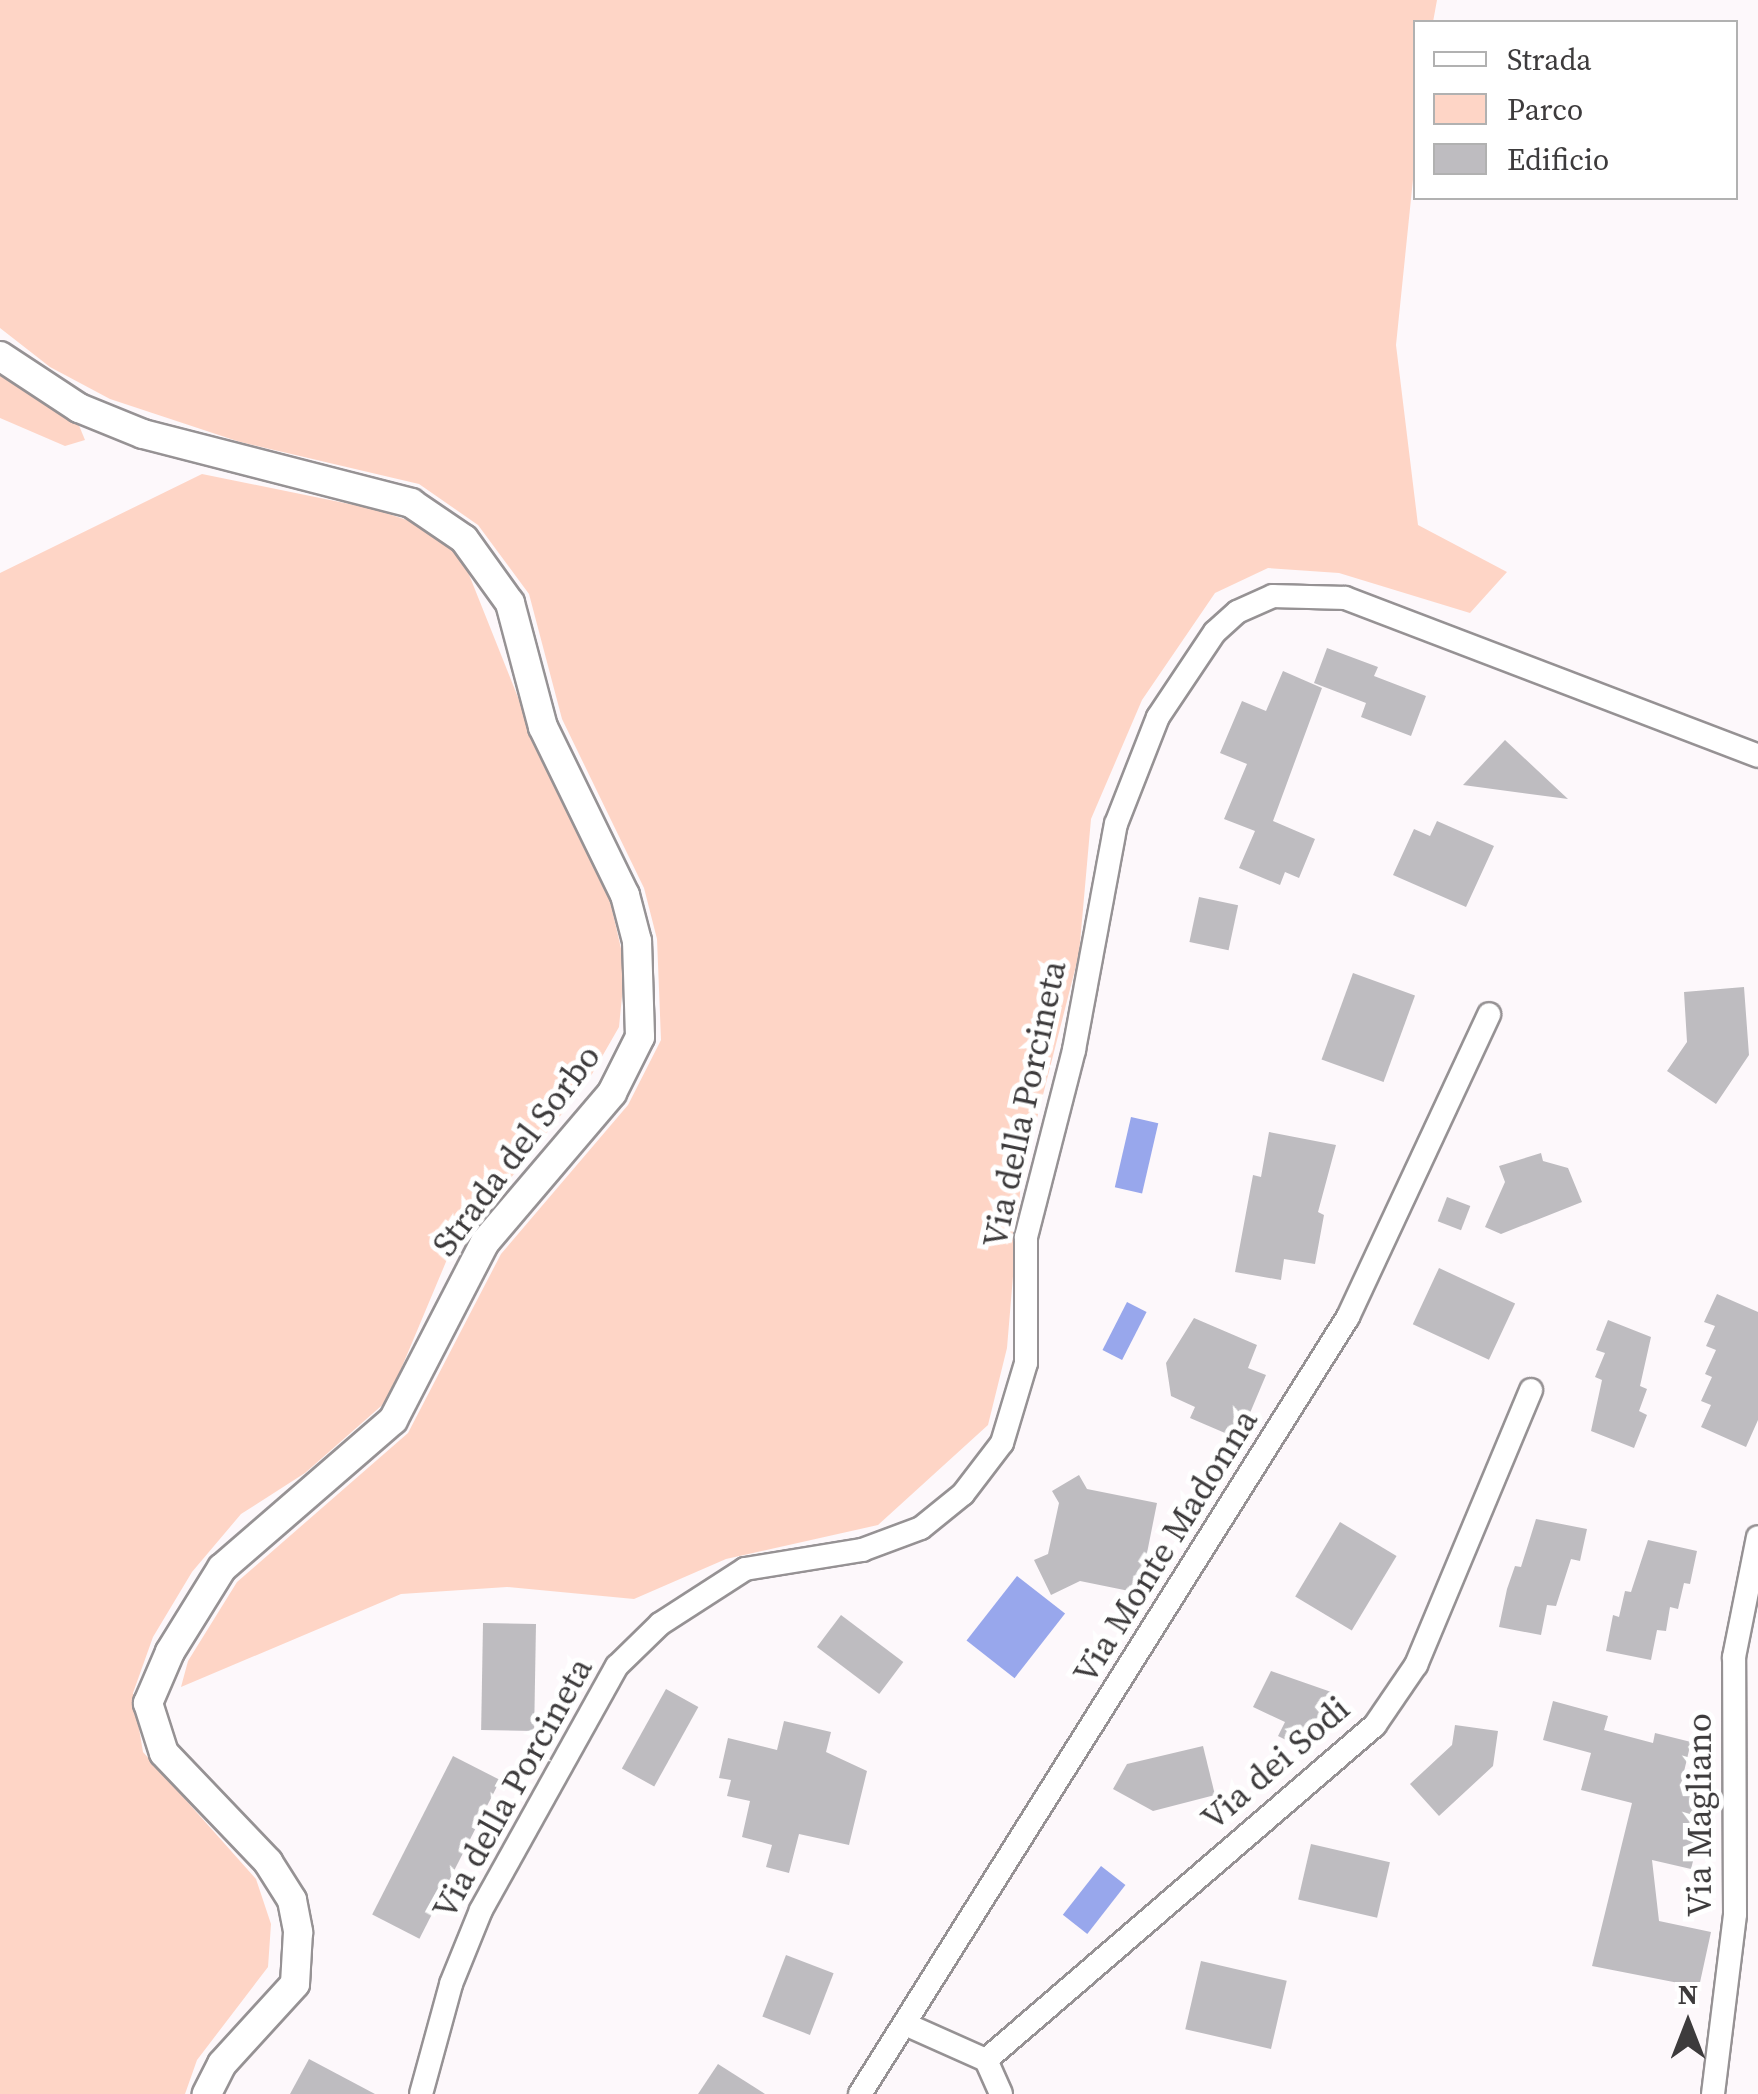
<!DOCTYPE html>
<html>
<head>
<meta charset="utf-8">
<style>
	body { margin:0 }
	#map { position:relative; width:1758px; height:2094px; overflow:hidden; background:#fdf8fb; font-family:"Source Serif 4",serif }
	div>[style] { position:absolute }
	.green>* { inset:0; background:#fed5c6 }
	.water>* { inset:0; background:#98a7ec; transform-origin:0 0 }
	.building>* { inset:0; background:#bebcc0; transform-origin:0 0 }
	.roads { filter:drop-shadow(2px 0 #969294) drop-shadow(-2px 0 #969294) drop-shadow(0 2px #969294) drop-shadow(0 -2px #969294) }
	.minor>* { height:22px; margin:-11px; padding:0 11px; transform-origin:11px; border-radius:11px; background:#fff }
	.tertiary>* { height:28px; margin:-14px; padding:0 14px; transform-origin:14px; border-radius:14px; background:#fff }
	span { translate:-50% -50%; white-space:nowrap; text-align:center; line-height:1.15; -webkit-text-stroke:10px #fff; paint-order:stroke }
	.street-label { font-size:35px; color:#3d3b3c }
	.legend { position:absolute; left:1413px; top:20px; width:325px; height:180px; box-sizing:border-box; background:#fff; border:2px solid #b1b1b1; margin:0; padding:12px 18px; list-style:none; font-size:30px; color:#3d3b3c }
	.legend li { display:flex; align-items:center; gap:20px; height:50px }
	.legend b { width:50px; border:2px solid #b1b1b1 }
	.north { position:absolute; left:1638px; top:1974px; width:100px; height:100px; -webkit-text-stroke:8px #fff; paint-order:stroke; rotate:0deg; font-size:28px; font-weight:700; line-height:40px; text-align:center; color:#3d3b3c }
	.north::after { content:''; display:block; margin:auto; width:35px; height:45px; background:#3d3b3c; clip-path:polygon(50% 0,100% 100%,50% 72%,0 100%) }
</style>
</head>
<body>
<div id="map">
	<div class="green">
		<div style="clip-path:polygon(0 0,1437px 0,1433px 22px,1416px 22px,1415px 160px,1396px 345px,1418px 525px,1507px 572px,1470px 613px,1339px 573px,1268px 568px,1215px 593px,1142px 700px,1091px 819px,1079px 954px,1021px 1181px,1007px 1348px,988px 1425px,878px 1525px,726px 1559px,634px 1599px,507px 1587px,401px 1594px,181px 1687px,188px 1661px,237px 1582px,408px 1433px,501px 1254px,628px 1105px,661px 1040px,657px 939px,644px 888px,562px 719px,529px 594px,478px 525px,419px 484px,240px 442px,110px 399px,50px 367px,0 328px)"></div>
		<div style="clip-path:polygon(0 371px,78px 423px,85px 440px,65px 446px,0 418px)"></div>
		<div style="clip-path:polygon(202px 474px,374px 509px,431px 528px,464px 562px,535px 740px,582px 822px,611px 905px,625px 966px,619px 1027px,588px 1081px,448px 1257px,388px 1400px,305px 1473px,241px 1514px,192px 1572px,153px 1637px,133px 1693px,143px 1752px,256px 1879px,271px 1924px,268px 1967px,197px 2060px,185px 2094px,0 2094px,0 573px)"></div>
	</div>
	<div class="water">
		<div style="left:1131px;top:1117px;width:28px;height:72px;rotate:13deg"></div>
		<div style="left:1127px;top:1302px;width:22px;height:54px;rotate:27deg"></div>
		<div style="left:1017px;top:1576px;width:61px;height:82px;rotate:38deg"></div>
		<div style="left:1101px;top:1866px;width:31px;height:62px;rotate:38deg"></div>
	</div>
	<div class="building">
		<div style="clip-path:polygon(1327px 648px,1378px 667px,1374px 676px,1426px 696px,1411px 736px,1361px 717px,1366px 703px,1314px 683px)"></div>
		<div style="clip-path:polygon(1283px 671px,1322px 688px,1273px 821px,1315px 839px,1299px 878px,1285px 872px,1280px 885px,1239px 868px,1255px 831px,1224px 819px,1247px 764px,1220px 753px,1242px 701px,1266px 711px)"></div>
		<div style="clip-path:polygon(1505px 740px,1568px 799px,1463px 785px)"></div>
		<div style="clip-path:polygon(1437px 821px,1494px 846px,1466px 907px,1393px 875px,1414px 829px,1430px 836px)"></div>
		<div style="left:1199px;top:897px;width:40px;height:46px;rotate:12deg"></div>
		<div style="left:1353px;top:973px;width:66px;height:92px;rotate:20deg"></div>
		<div style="clip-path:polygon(1744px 987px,1749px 1055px,1716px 1104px,1667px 1071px,1687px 1042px,1684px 992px)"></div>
		<div style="clip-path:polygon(1269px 1132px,1336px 1145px,1318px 1212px,1324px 1215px,1315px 1264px,1284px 1259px,1281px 1280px,1235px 1272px,1253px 1175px,1261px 1177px)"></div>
		<div style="clip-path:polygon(1541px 1153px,1543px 1161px,1568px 1168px,1582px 1202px,1501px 1234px,1485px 1227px,1505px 1182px,1499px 1166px)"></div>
		<div style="left:1447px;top:1197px;width:25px;height:26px;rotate:21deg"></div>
		<div style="left:1439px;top:1268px;width:84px;height:62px;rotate:25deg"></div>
		<div style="clip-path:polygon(1717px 1294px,1758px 1312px,1758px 1420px,1746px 1447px,1701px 1427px,1711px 1405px,1701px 1401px,1712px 1377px,1705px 1374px,1716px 1350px,1706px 1346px,1715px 1326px,1704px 1322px)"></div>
		<div style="clip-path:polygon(1194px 1318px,1257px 1345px,1248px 1368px,1266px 1375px,1239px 1439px,1190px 1418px,1195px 1407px,1171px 1396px,1166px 1363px)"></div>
		<div style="clip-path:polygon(1608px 1320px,1651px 1337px,1640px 1386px,1647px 1389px,1639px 1411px,1647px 1415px,1634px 1448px,1591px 1431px,1602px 1380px,1595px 1377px,1605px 1353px,1596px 1350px)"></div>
		<div style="clip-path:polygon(1079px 1475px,1087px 1489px,1157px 1503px,1139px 1593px,1080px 1581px,1051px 1595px,1034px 1560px,1048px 1554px,1059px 1503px,1052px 1491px)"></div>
		<div style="clip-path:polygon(1536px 1519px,1587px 1529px,1580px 1561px,1571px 1559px,1556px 1606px,1547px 1605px,1541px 1635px,1499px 1627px,1507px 1589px,1515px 1566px,1521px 1567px)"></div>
		<div style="left:1340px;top:1522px;width:66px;height:87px;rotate:31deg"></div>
		<div style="clip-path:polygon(1648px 1540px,1697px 1551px,1690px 1584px,1684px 1583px,1678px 1609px,1670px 1607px,1666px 1631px,1657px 1630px,1651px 1660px,1606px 1651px,1613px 1615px,1619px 1617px,1625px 1591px,1631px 1592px)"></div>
		<div style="left:841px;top:1615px;width:78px;height:40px;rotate:37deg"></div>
		<div style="left:483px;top:1623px;width:53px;height:107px;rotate:1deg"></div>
		<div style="clip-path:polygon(1271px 1671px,1337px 1694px,1308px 1751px,1278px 1736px,1285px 1722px,1253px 1707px)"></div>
		<div style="left:666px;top:1689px;width:37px;height:91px;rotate:29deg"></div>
		<div style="clip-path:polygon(1553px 1701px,1608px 1716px,1604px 1730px,1653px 1743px,1655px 1733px,1691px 1742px,1682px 1780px,1699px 1784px,1687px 1836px,1699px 1838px,1691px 1869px,1652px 1860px,1659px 1921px,1711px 1932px,1699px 1987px,1592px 1966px,1632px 1803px,1581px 1790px,1591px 1753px,1543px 1740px)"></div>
		<div style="clip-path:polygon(784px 1721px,831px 1732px,826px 1752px,867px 1771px,849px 1845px,799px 1834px,789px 1873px,766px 1867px,772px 1845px,742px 1837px,750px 1801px,727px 1796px,731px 1780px,719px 1778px,728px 1738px,777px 1750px)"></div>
		<div style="clip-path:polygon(1455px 1725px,1498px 1731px,1493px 1766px,1439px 1816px,1410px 1784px,1452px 1745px)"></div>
		<div style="clip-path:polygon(1203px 1746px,1215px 1795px,1153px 1811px,1113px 1789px,1127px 1764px)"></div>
		<div style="left:453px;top:1756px;width:53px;height:178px;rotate:27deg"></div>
		<div style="left:1311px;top:1844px;width:81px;height:57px;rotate:13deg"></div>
		<div style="left:786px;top:1955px;width:51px;height:66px;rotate:21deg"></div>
		<div style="left:1201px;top:1961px;width:88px;height:70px;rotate:13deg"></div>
		<div style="clip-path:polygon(309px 2059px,375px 2094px,290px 2094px)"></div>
		<div style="clip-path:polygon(718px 2064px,765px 2094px,698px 2094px)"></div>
	</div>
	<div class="roads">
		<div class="minor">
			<div style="left:905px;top:2024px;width:89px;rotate:24deg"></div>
			<div style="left:986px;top:2060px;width:37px;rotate:66deg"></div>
			<div style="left:986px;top:2060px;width:513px;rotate:-40.73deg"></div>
			<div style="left:1375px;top:1725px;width:73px;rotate:-55.7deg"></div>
			<div style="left:1416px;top:1665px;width:298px;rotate:-67.3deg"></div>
			<div style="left:421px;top:2094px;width:114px;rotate:-74.7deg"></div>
			<div style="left:451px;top:1984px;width:80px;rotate:-67.9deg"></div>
			<div style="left:481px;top:1910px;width:279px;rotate:-60.9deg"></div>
			<div style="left:617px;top:1666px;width:60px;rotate:-44.3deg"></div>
			<div style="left:660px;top:1624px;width:101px;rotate:-32.9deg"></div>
			<div style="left:745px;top:1569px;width:119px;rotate:-9.2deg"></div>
			<div style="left:862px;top:1550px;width:63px;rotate:-20.4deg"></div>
			<div style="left:921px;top:1528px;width:54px;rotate:-39deg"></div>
			<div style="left:963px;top:1494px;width:64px;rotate:-52.6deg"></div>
			<div style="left:1002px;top:1443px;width:84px;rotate:-73.3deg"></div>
			<div style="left:1026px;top:1363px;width:126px;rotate:-90deg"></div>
			<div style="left:1026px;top:1237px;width:193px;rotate:-75.6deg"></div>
			<div style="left:1074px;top:1050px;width:230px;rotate:-79.5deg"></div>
			<div style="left:1116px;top:824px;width:115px;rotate:-68.6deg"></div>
			<div style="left:1158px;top:717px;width:102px;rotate:-56.2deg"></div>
			<div style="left:1215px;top:632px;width:30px;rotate:-42deg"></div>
			<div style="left:1237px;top:612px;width:39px;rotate:-24deg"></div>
			<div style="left:1273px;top:596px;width:72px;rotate:1.6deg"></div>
			<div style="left:1345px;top:598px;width:442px;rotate:20.9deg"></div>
			<div style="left:860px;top:2094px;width:918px;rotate:-57.87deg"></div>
			<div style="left:1348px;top:1317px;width:334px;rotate:-65deg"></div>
			<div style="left:1713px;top:2094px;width:181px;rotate:-83deg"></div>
			<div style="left:1735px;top:1914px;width:257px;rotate:-90.2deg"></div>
			<div style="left:1734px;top:1657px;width:122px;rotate:-78.7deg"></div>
		</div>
		<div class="tertiary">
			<div style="left:0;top:356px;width:95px;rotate:33.4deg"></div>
			<div style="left:79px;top:408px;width:69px;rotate:22.1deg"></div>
			<div style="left:143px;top:434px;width:277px;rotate:14.4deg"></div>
			<div style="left:411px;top:503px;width:64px;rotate:34.2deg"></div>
			<div style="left:464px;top:539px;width:79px;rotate:54.3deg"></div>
			<div style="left:510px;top:603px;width:128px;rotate:75.1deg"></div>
			<div style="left:543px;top:727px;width:187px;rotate:64deg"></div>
			<div style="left:625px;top:895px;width:48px;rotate:75.4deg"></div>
			<div style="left:637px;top:941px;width:96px;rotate:88.2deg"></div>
			<div style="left:640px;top:1037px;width:63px;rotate:116.6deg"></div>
			<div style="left:612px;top:1093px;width:196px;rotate:130.4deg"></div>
			<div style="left:485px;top:1242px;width:200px;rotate:117.3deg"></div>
			<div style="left:393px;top:1420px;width:226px;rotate:139.1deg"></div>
			<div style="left:222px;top:1568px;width:99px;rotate:121.8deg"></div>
			<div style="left:170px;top:1652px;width:56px;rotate:113.3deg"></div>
			<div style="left:148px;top:1703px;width:52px;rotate:72.3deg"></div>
			<div style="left:164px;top:1753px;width:151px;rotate:46.3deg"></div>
			<div style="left:268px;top:1862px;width:45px;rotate:57.7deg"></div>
			<div style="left:292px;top:1900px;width:33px;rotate:79deg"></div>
			<div style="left:298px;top:1932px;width:52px;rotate:93.3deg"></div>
			<div style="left:295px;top:1984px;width:108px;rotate:132.4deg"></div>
			<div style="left:222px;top:2064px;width:34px;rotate:117deg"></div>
		</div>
	</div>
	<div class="street-label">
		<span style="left:1024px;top:1104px;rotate:-78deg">Via della Porcineta</span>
		<span style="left:516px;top:1150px;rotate:-53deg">Strada del Sorbo</span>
		<span style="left:1165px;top:1546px;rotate:-58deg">Via Monte Madonna</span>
		<span style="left:1275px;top:1763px;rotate:-41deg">Via dei Sodi</span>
		<span style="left:512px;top:1788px;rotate:-61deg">Via della Porcineta</span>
		<span style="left:1699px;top:1815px;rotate:-90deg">Via Magliano</span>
	</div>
	<ul class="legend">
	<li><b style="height:12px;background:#fff"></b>Strada</li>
	<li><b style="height:28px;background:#fed5c6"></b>Parco</li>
	<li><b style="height:28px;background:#bebcc0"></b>Edificio</li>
	</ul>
	<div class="north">N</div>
</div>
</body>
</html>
